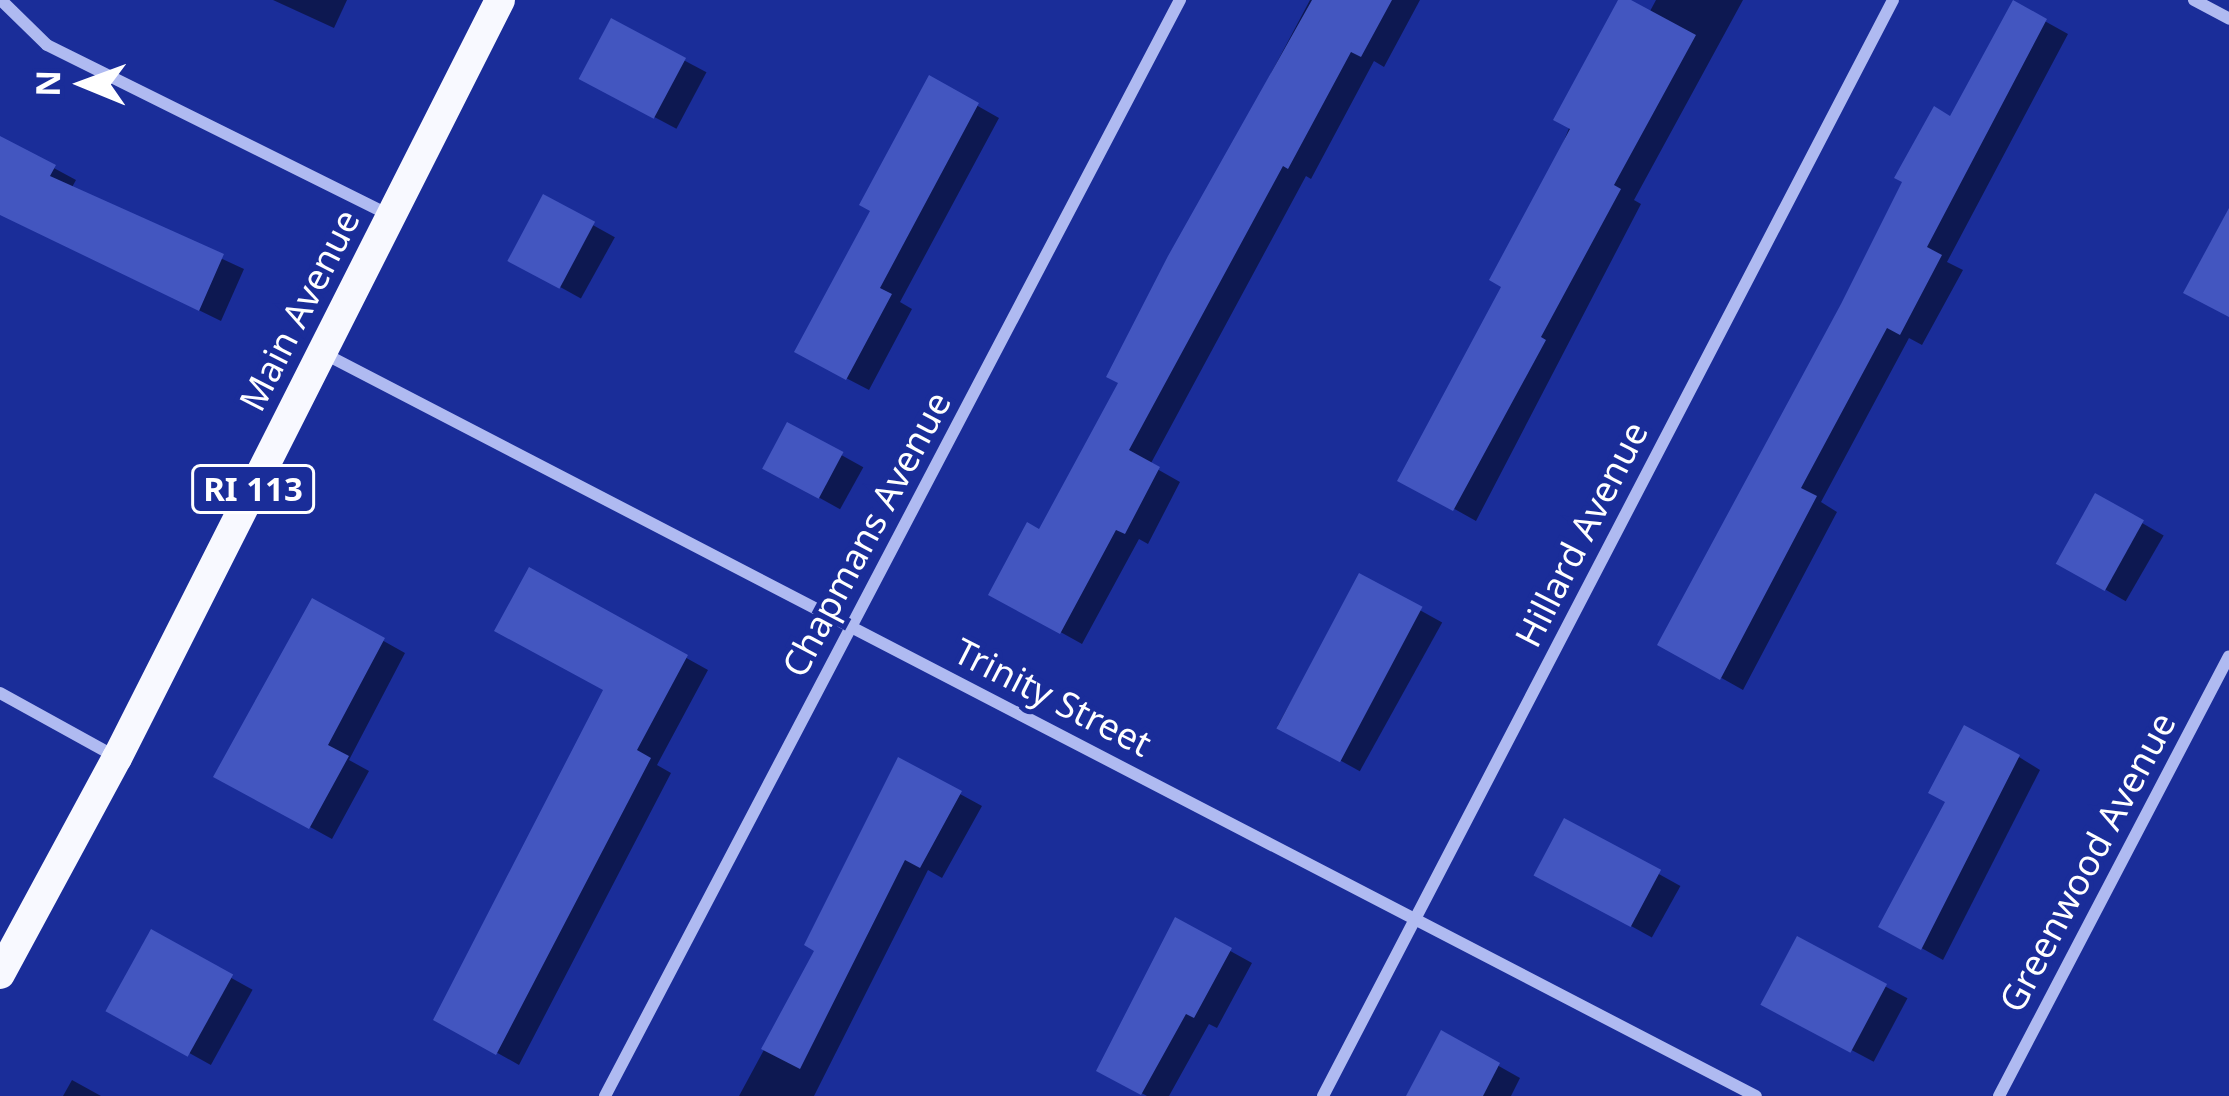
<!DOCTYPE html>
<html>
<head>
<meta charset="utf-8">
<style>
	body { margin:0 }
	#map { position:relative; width:2229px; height:1096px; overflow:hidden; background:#1a2d99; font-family:"Noto Sans",sans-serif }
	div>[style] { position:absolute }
	.shadow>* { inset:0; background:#0007; transform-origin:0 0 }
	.building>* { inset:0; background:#4356c0; transform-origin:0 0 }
	.minor>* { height:12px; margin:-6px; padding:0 6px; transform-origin:6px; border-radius:6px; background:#afbaf1 }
	.primary>* { height:30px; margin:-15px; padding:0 15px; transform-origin:15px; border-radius:15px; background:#f8f9ff }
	span { translate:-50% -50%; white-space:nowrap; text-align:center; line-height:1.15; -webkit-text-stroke:10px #1a2d99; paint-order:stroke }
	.shield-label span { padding:3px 9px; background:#1a2d99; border:3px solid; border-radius:9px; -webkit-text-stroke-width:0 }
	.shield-label { font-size:33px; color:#fff; font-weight:700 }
	.street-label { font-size:36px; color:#fff }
	.north { position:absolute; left:24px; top:24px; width:120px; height:120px; -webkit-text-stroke:9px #1a2d99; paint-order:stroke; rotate:271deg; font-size:33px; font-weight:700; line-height:48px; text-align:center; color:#fff }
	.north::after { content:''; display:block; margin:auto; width:42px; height:54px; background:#fff; clip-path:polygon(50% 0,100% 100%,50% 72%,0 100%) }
</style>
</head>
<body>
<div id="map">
	<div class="shadow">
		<div style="clip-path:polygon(273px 0,347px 0,334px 28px)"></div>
		<div style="clip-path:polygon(1310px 0,1420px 0,1384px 67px,1374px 61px,1311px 179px,1306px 176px,1150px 465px,1180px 482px,1148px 544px,1139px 539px,1082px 644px,992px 594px,1040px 533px,1122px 382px,1110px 376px)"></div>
		<div style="clip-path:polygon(1621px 0,1649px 13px,1656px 0,1743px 0,1634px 200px,1641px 204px,1476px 521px,1401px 479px,1505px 286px)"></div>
		<div style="clip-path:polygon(2014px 4px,2068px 34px,1947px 262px,1963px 270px,1922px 345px,1909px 338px,1821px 502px,1837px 512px,1743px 690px,1661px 644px)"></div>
		<div style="left:612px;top:22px;width:107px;height:64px;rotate:28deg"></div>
		<div style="clip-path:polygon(930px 79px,999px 118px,900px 302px,912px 309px,869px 390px,819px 364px,873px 210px)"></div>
		<div style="clip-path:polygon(0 139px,76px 180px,71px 189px,244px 269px,221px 321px,0 213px)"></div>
		<div style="left:544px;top:198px;width:81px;height:70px;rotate:29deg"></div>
		<div style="left:789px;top:426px;width:85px;height:48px;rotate:29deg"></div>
		<div style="left:2097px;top:497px;width:77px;height:76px;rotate:30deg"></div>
		<div style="clip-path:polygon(530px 571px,708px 670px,657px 765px,671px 773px,519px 1065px,437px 1019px,607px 690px)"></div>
		<div style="left:1360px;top:577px;width:94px;height:170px;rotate:29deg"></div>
		<div style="clip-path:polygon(314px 602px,405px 653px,349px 760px,369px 771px,332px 839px,217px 776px)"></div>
		<div style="clip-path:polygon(2019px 757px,2040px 770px,1943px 960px,1882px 926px)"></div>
		<div style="clip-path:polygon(960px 794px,982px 806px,942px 878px,928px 870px,814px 1096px,739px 1096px,818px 950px)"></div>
		<div style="left:1565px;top:822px;width:132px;height:59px;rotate:29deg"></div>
		<div style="clip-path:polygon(1176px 921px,1252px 963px,1217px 1028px,1209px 1024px,1169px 1096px,1147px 1096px,1100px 1070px)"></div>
		<div style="left:152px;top:934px;width:115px;height:86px;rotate:29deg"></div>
		<div style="left:1798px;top:940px;width:124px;height:72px;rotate:28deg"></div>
		<div style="clip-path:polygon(1442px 1034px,1520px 1078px,1511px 1096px,1409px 1096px)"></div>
		<div style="clip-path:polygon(72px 1080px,101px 1096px,63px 1096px)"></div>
	</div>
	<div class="building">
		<div style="clip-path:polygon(1312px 0,1392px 0,1361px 57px,1351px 52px,1288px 169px,1283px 166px,1129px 450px,1160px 467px,1125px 534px,1116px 530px,1060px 634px,988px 595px,1027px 522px,1039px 529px,1118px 383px,1106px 377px,1168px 256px)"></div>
		<div style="clip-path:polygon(1618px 0,1631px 0,1696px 35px,1614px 185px,1621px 189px,1541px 337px,1546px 340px,1453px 511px,1397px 481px,1501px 287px,1489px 280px,1570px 129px,1553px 120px)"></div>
		<div style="clip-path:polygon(2013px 0,2047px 19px,1927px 247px,1942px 255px,1900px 335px,1887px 328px,1801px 488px,1817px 496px,1720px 680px,1657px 645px,1841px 304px,1902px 182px,1894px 178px,1934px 106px,1950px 116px)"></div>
		<div style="left:611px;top:18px;width:85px;height:69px;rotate:28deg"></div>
		<div style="clip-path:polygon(929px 75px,979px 103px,880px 288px,892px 294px,846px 380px,794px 352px,870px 211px,859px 205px)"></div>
		<div style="clip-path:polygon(0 136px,56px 165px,50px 176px,224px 254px,199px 311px,0 215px)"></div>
		<div style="left:543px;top:194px;width:59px;height:76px;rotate:28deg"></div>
		<div style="clip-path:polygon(2229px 208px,2229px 317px,2183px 293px)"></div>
		<div style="left:787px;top:422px;width:64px;height:53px;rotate:28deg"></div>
		<div style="left:2095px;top:493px;width:56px;height:81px;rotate:29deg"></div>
		<div style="clip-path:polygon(529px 567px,688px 655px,637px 750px,651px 758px,496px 1055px,433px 1020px,603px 690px,494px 631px)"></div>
		<div style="left:1359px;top:573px;width:72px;height:176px;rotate:28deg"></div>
		<div style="clip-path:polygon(312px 598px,385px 638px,328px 745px,349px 756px,309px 829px,213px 777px)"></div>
		<div style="clip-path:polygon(1964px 725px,2020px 755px,1921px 950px,1878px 927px,1945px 802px,1928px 793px)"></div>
		<div style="clip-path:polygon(898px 757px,962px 791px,920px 868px,905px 860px,800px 1069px,761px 1049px,814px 951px,804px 945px)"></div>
		<div style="left:1564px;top:818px;width:110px;height:65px;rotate:28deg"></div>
		<div style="clip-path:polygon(1175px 917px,1232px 948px,1194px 1018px,1186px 1014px,1141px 1095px,1096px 1071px)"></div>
		<div style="left:151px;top:929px;width:94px;height:94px;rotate:29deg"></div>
		<div style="left:1797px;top:936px;width:102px;height:78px;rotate:28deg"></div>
		<div style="clip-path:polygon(1441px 1030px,1500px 1063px,1483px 1096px,1406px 1096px)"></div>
	</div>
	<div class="minor">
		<div style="left:1px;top:0;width:64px;rotate:44.4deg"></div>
		<div style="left:47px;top:45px;width:383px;rotate:26.4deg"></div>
		<div style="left:2194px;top:0;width:40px;rotate:28deg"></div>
		<div style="left:323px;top:353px;width:1614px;rotate:27.41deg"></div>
		<div style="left:0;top:693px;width:130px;rotate:28.9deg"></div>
		<div style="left:605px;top:1096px;width:1238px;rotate:-62.32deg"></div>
		<div style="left:1323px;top:1096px;width:1235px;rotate:-62.52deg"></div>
		<div style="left:1999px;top:1096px;width:496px;rotate:-62.4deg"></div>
	</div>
	<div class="primary">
		<div style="left:0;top:974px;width:246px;rotate:-61.6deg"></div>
		<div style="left:117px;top:758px;width:849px;rotate:-63.19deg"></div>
	</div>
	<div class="shield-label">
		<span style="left:253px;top:489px">RI 113</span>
	</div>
	<div class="street-label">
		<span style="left:299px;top:310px;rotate:-63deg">Main Avenue</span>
		<span style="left:866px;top:534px;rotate:-62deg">Chapmans Avenue</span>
		<span style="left:1581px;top:534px;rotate:-63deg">Hillard Avenue</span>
		<span style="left:1053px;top:697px;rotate:27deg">Trinity Street</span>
		<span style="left:2087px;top:862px;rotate:-62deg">Greenwood Avenue</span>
	</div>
	<div class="north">N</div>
</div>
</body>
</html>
